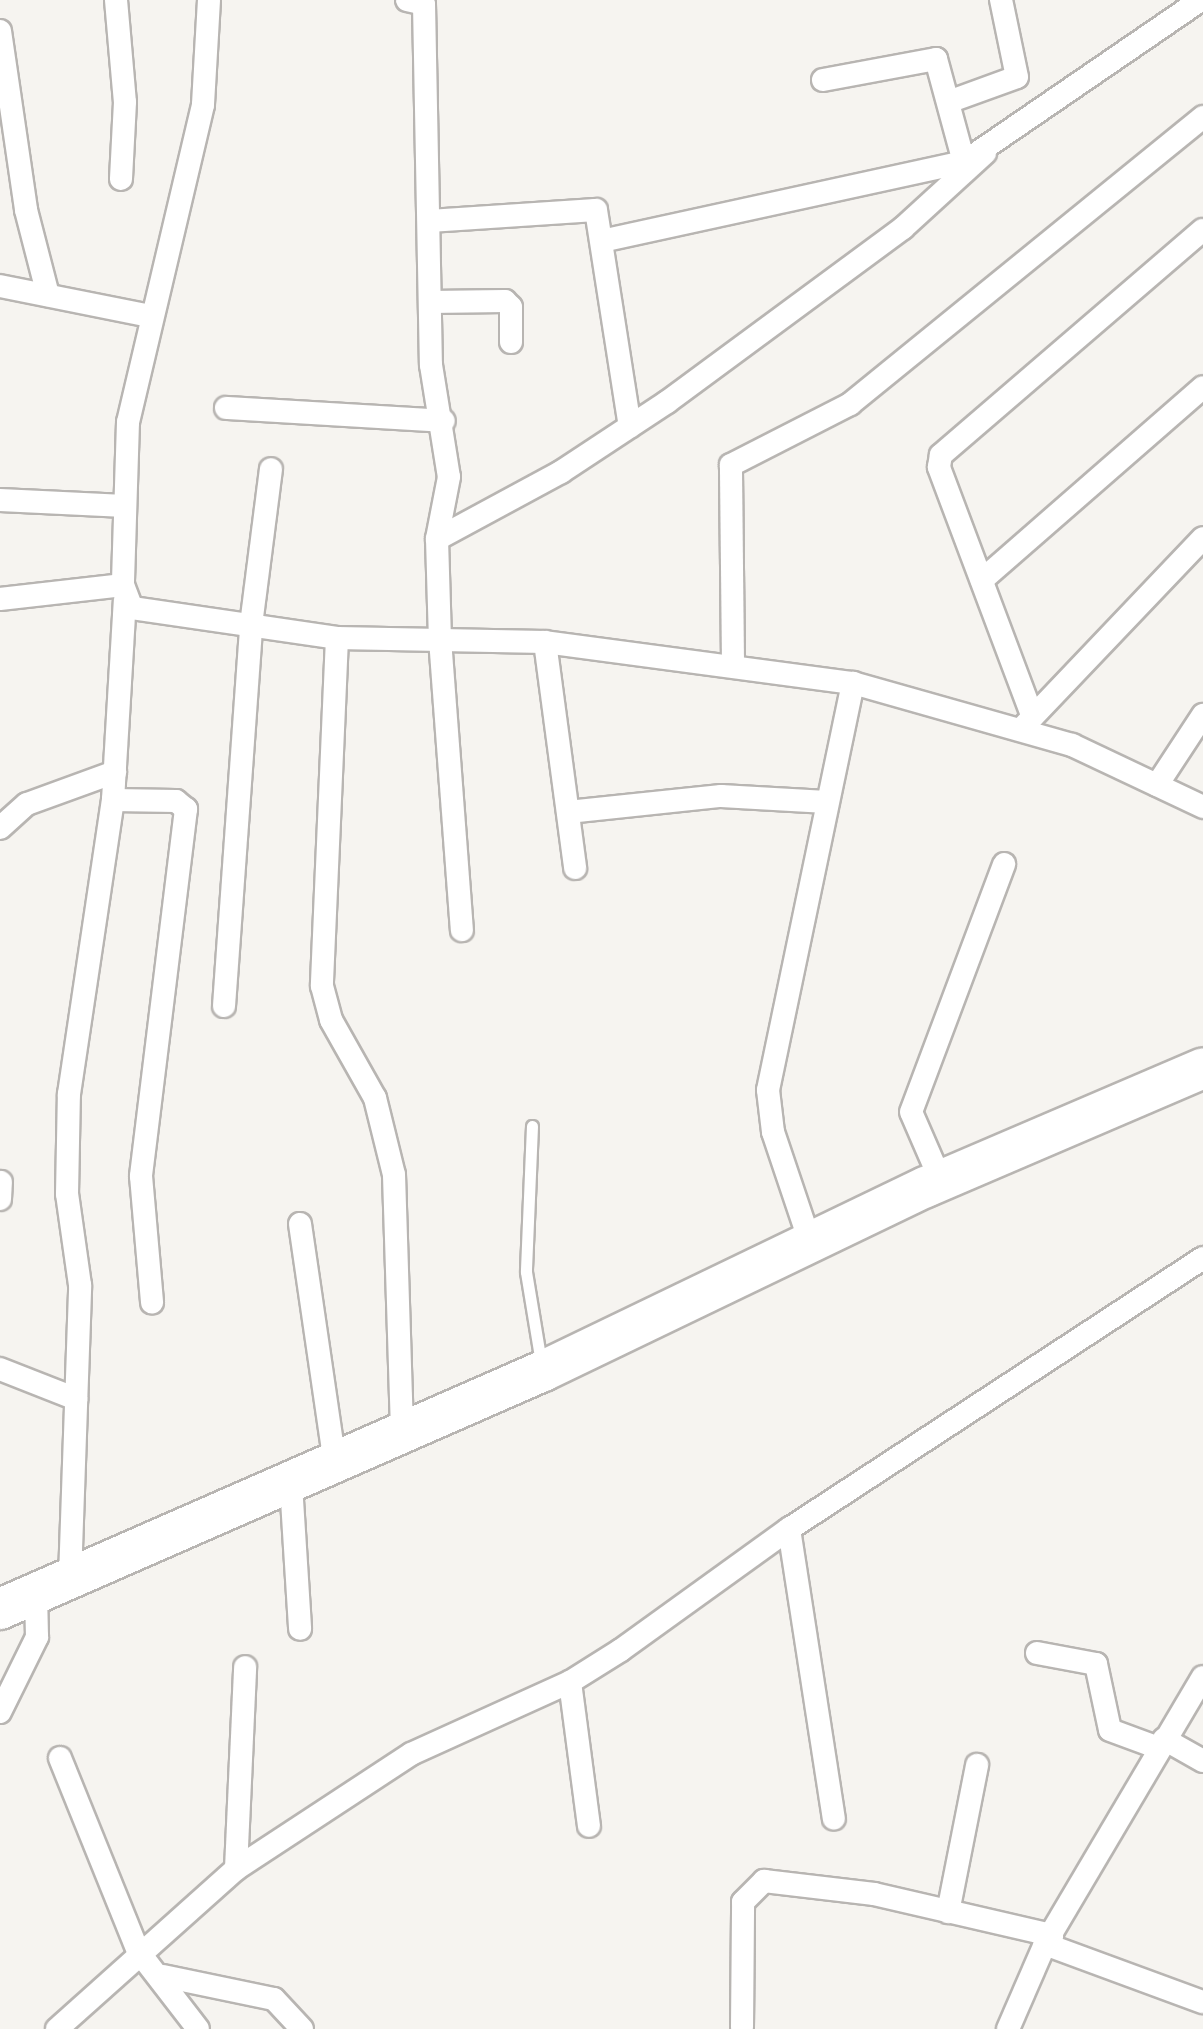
<!DOCTYPE html>
<html>
<head>
<meta charset="utf-8">
<style>
	body { margin:0 }
	#map { position:relative; width:1203px; height:2029px; overflow:hidden; background:#f6f4f0; font-family:Raleway,sans-serif }
	div>[style] { position:absolute }
	.roads { filter:drop-shadow(2px 0 #b8b5b2) drop-shadow(-2px 0 #b8b5b2) drop-shadow(0 2px #b8b5b2) drop-shadow(0 -2px #b8b5b2) }
	.lane>* { height:11px; margin:-5.5px; padding:0 5.5px; transform-origin:5.5px; border-radius:5.5px; background:#fff }
	.street>* { height:22px; margin:-11px; padding:0 11px; transform-origin:11px; border-radius:11px; background:#fff }
	.highway>* { height:40px; margin:-20px; padding:0 20px; transform-origin:20px; border-radius:20px; background:#fff }
	span { translate:-50% -50%; white-space:nowrap; text-align:center; line-height:1.15; -webkit-text-stroke:8px #fff; paint-order:stroke }
</style>
</head>
<body>
<div id="map">
	<div class="roads">
		<div class="lane">
			<div style="left:532px;top:1126px;width:146px;rotate:92.4deg"></div>
			<div style="left:526px;top:1272px;width:92px;rotate:80.6deg"></div>
		</div>
		<div class="street">
			<div style="left:116px;top:0;width:102px;rotate:85deg"></div>
			<div style="left:125px;top:102px;width:77px;rotate:93deg"></div>
			<div style="left:209px;top:0;width:105px;rotate:93.3deg"></div>
			<div style="left:203px;top:105px;width:326px;rotate:103.3deg"></div>
			<div style="left:128px;top:422px;width:163px;rotate:91.8deg"></div>
			<div style="left:123px;top:585px;width:25px;rotate:69deg"></div>
			<div style="left:132px;top:608px;width:207px;rotate:8.3deg"></div>
			<div style="left:337px;top:638px;width:208px;rotate:1.1deg"></div>
			<div style="left:545px;top:642px;width:311px;rotate:7.6deg"></div>
			<div style="left:853px;top:683px;width:228px;rotate:15.8deg"></div>
			<div style="left:1072px;top:745px;width:145px;rotate:25.3deg"></div>
			<div style="left:407px;top:0;width:17px;rotate:13deg"></div>
			<div style="left:424px;top:4px;width:361px;rotate:88.9deg"></div>
			<div style="left:431px;top:365px;width:113px;rotate:80.9deg"></div>
			<div style="left:449px;top:477px;width:63px;rotate:101deg"></div>
			<div style="left:437px;top:539px;width:100px;rotate:88.3deg"></div>
			<div style="left:440px;top:639px;width:292px;rotate:85.7deg"></div>
			<div style="left:0;top:31px;width:181px;rotate:81.7deg"></div>
			<div style="left:26px;top:210px;width:88px;rotate:75.5deg"></div>
			<div style="left:823px;top:80px;width:115px;rotate:-10.5deg"></div>
			<div style="left:936px;top:59px;width:107px;rotate:74.8deg"></div>
			<div style="left:951px;top:101px;width:70px;rotate:-20deg"></div>
			<div style="left:1017px;top:77px;width:79px;rotate:-101.7deg"></div>
			<div style="left:429px;top:221px;width:167px;rotate:-3.8deg"></div>
			<div style="left:596px;top:210px;width:219px;rotate:81.1deg"></div>
			<div style="left:602px;top:241px;width:371px;rotate:-12.3deg"></div>
			<div style="left:964px;top:162px;width:287px;rotate:-34.4deg"></div>
			<div style="left:0;top:286px;width:153px;rotate:11.3deg"></div>
			<div style="left:430px;top:302px;width:75px;rotate:-0.8deg"></div>
			<div style="left:505px;top:301px;width:8px;rotate:45deg"></div>
			<div style="left:511px;top:307px;width:35px;rotate:90deg"></div>
			<div style="left:226px;top:408px;width:218px;rotate:3.4deg"></div>
			<div style="left:0;top:500px;width:125px;rotate:2.7deg"></div>
			<div style="left:437px;top:539px;width:141px;rotate:-28.4deg"></div>
			<div style="left:561px;top:472px;width:127px;rotate:-33.4deg"></div>
			<div style="left:667px;top:402px;width:293px;rotate:-36.4deg"></div>
			<div style="left:903px;top:228px;width:111px;rotate:-42.4deg"></div>
			<div style="left:982px;top:580px;width:293px;rotate:-41.1deg"></div>
			<div style="left:0;top:599px;width:124px;rotate:-6.5deg"></div>
			<div style="left:337px;top:638px;width:348px;rotate:92.5deg"></div>
			<div style="left:322px;top:986px;width:35px;rotate:75deg"></div>
			<div style="left:331px;top:1020px;width:90px;rotate:60.6deg"></div>
			<div style="left:375px;top:1098px;width:79px;rotate:76.1deg"></div>
			<div style="left:394px;top:1175px;width:259px;rotate:88.2deg"></div>
			<div style="left:545px;top:642px;width:228px;rotate:82.4deg"></div>
			<div style="left:733px;top:662px;width:197px;rotate:-90.6deg"></div>
			<div style="left:731px;top:465px;width:134px;rotate:-27.1deg"></div>
			<div style="left:850px;top:404px;width:455px;rotate:-39.1deg"></div>
			<div style="left:1032px;top:715px;width:265px;rotate:-110.6deg"></div>
			<div style="left:939px;top:467px;width:12px;rotate:-81deg"></div>
			<div style="left:941px;top:455px;width:345px;rotate:-40.7deg"></div>
			<div style="left:1025px;top:725px;width:258px;rotate:-46.4deg"></div>
			<div style="left:1157px;top:785px;width:84px;rotate:-56.7deg"></div>
			<div style="left:113px;top:800px;width:63px;rotate:0.9deg"></div>
			<div style="left:176px;top:801px;width:13px;rotate:39deg"></div>
			<div style="left:186px;top:809px;width:370px;rotate:97deg"></div>
			<div style="left:141px;top:1176px;width:127px;rotate:85deg"></div>
			<div style="left:568px;top:812px;width:154px;rotate:-6deg"></div>
			<div style="left:721px;top:796px;width:106px;rotate:3.2deg"></div>
			<div style="left:0;top:828px;width:36px;rotate:-42deg"></div>
			<div style="left:27px;top:804px;width:94px;rotate:-20deg"></div>
			<div style="left:224px;top:1006px;width:382px;rotate:-85.9deg"></div>
			<div style="left:251px;top:625px;width:157px;rotate:-82.7deg"></div>
			<div style="left:941px;top:1181px;width:75px;rotate:-113.5deg"></div>
			<div style="left:911px;top:1112px;width:265px;rotate:-69.4deg"></div>
			<div style="left:0;top:1199px;width:17px;rotate:-87deg"></div>
			<div style="left:300px;top:1224px;width:243px;rotate:81.7deg"></div>
			<div style="left:810px;top:1242px;width:116px;rotate:-108.6deg"></div>
			<div style="left:773px;top:1132px;width:42px;rotate:-96.8deg"></div>
			<div style="left:768px;top:1090px;width:416px;rotate:-78.2deg"></div>
			<div style="left:0;top:1369px;width:82px;rotate:21.5deg"></div>
			<div style="left:291px;top:1484px;width:145px;rotate:86.4deg"></div>
			<div style="left:789px;top:1529px;width:293px;rotate:81.2deg"></div>
			<div style="left:70px;top:1578px;width:293px;rotate:-88deg"></div>
			<div style="left:80px;top:1285px;width:92px;rotate:-98.1deg"></div>
			<div style="left:67px;top:1194px;width:100px;rotate:-88.9deg"></div>
			<div style="left:69px;top:1094px;width:297px;rotate:-81.5deg"></div>
			<div style="left:113px;top:800px;width:200px;rotate:-86.6deg"></div>
			<div style="left:1037px;top:1653px;width:60px;rotate:10.6deg"></div>
			<div style="left:1096px;top:1664px;width:67px;rotate:78deg"></div>
			<div style="left:1110px;top:1730px;width:52px;rotate:20.2deg"></div>
			<div style="left:570px;top:1682px;width:145px;rotate:82.5deg"></div>
			<div style="left:0;top:1712px;width:84px;rotate:-63.7deg"></div>
			<div style="left:37px;top:1637px;width:44px;rotate:-91.3deg"></div>
			<div style="left:1164px;top:1739px;width:45px;rotate:29.4deg"></div>
			<div style="left:60px;top:1758px;width:208px;rotate:68deg"></div>
			<div style="left:138px;top:1951px;width:98px;rotate:52.4deg"></div>
			<div style="left:236px;top:1869px;width:202px;rotate:-87.4deg"></div>
			<div style="left:948px;top:1912px;width:150px;rotate:-78.8deg"></div>
			<div style="left:1045px;top:1944px;width:168px;rotate:20.2deg"></div>
			<div style="left:163px;top:1976px;width:113px;rotate:11.7deg"></div>
			<div style="left:274px;top:1999px;width:41px;rotate:47deg"></div>
			<div style="left:742px;top:2027px;width:125px;rotate:-89.5deg"></div>
			<div style="left:743px;top:1902px;width:30px;rotate:-45deg"></div>
			<div style="left:764px;top:1881px;width:111px;rotate:6.7deg"></div>
			<div style="left:874px;top:1894px;width:183px;rotate:13deg"></div>
			<div style="left:57px;top:2029px;width:240px;rotate:-41.8deg"></div>
			<div style="left:236px;top:1869px;width:209px;rotate:-33.3deg"></div>
			<div style="left:411px;top:1754px;width:175px;rotate:-24.4deg"></div>
			<div style="left:570px;top:1682px;width:60px;rotate:-32.1deg"></div>
			<div style="left:621px;top:1650px;width:207px;rotate:-35.8deg"></div>
			<div style="left:789px;top:1529px;width:495px;rotate:-33.2deg"></div>
			<div style="left:1008px;top:2029px;width:93px;rotate:-66.5deg"></div>
			<div style="left:1045px;top:1944px;width:310px;rotate:-59.4deg"></div>
		</div>
		<div class="highway">
			<div style="left:0;top:1609px;width:593px;rotate:-23.67deg"></div>
			<div style="left:543px;top:1371px;width:425px;rotate:-25.7deg"></div>
			<div style="left:926px;top:1187px;width:301px;rotate:-23.2deg"></div>
		</div>
	</div>
</div>
</body>
</html>
